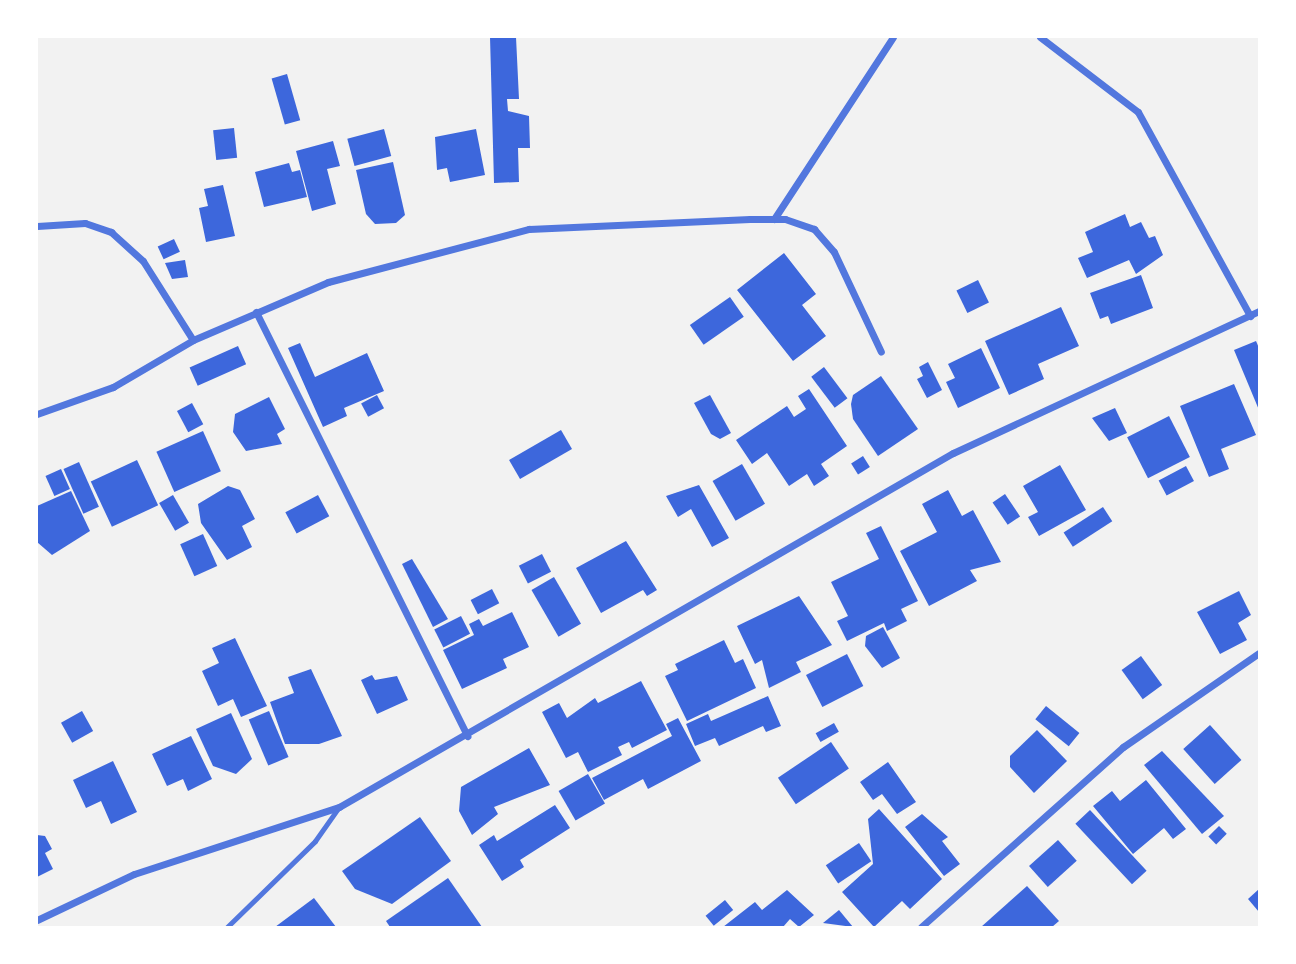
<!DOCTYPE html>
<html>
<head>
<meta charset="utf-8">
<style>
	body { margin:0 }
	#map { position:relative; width:1296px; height:964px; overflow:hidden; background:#f2f2f2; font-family:"Fira Sans",sans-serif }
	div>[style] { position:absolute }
	.building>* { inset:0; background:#3d67dc; transform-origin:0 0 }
	.service>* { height:5px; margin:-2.5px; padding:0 2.5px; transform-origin:2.5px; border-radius:2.5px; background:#5277de }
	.minor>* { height:7px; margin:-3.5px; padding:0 3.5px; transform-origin:3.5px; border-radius:3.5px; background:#5277de }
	span { translate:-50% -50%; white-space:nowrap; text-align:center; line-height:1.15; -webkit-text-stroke:7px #fff; paint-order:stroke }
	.frame { position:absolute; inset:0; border:38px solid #fff; pointer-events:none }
</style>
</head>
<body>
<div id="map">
	<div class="building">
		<div style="clip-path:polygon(490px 37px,516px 37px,519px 99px,507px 99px,508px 111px,529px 116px,530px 148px,518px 148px,519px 182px,494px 183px)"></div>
		<div style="left:287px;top:74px;width:48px;height:16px;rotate:74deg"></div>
		<div style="left:234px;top:128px;width:30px;height:21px;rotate:84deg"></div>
		<div style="left:384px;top:129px;width:28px;height:38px;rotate:75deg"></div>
		<div style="clip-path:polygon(476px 129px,485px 175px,450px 182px,447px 168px,437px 170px,435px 137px)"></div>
		<div style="clip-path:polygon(333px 141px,340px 166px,327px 169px,336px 204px,312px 211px,296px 151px)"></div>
		<div style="clip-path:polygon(393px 162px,405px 215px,396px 223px,375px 224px,366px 214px,356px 170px)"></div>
		<div style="clip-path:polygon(289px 163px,292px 172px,300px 170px,307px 197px,264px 207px,255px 172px)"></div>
		<div style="clip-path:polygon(223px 185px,235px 236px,206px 242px,199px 208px,208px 206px,204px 189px)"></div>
		<div style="clip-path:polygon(1125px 214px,1130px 227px,1141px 222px,1149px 238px,1155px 236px,1163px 255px,1136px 274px,1129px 260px,1087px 278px,1078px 258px,1093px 252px,1085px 232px)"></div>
		<div style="left:174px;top:239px;width:14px;height:18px;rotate:65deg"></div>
		<div style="clip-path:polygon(784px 253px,816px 294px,802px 305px,826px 336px,793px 361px,737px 290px)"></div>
		<div style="clip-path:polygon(185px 260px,188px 277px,172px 279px,165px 263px)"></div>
		<div style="clip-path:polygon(1141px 275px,1153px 308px,1111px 324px,1108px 316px,1100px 319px,1090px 293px)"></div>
		<div style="left:978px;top:280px;width:25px;height:24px;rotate:64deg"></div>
		<div style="left:730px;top:297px;width:24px;height:49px;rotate:55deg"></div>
		<div style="clip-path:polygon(1061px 307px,1079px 346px,1038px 364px,1044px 379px,1009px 395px,985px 341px)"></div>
		<div style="clip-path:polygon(1256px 341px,1259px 348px,1259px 410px,1234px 350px)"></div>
		<div style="clip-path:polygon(300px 343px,315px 377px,367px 353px,384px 391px,344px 408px,347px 416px,323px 427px,288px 348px)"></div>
		<div style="left:238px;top:346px;width:20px;height:53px;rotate:66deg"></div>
		<div style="clip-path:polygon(981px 348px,1000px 388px,958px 408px,946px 382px,955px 378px,948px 364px)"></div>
		<div style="clip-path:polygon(928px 362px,942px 390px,927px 398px,917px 379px,923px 376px,919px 367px)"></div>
		<div style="left:824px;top:367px;width:39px;height:16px;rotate:53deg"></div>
		<div style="clip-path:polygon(881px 376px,918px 429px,878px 456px,853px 419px,851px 404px,853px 395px)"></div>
		<div style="clip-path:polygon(1234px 384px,1256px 435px,1221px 449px,1229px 469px,1209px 477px,1180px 406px)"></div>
		<div style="clip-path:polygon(809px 389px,847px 446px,821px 464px,829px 476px,814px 486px,807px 474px,789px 486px,767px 453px,752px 464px,736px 440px,787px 406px,794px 417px,806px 409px,798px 396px)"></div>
		<div style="left:377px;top:395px;width:15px;height:18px;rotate:62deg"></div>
		<div style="clip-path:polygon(710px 395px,731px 433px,720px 439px,711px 434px,694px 403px)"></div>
		<div style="clip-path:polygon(269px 397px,285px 429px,277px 434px,282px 444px,246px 451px,233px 432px,235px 414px)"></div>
		<div style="left:192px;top:403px;width:24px;height:17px;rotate:62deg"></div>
		<div style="clip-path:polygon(1115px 408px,1127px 433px,1109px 441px,1092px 418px)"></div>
		<div style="left:1169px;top:416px;width:46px;height:47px;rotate:63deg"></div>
		<div style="left:561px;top:430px;width:22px;height:60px;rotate:60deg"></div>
		<div style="left:203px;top:431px;width:44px;height:51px;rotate:66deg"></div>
		<div style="left:863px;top:456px;width:13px;height:14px;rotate:58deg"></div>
		<div style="left:137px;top:460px;width:50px;height:51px;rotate:65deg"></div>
		<div style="left:79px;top:462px;width:49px;height:17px;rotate:66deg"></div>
		<div style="left:742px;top:464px;width:46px;height:34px;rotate:60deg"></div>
		<div style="clip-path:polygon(1060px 465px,1086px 510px,1039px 536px,1028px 517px,1038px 512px,1023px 486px)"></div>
		<div style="left:1186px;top:466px;width:17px;height:31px;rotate:62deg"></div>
		<div style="left:61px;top:469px;width:22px;height:17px;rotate:66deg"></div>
		<div style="clip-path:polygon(699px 485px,729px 538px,712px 547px,691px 509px,678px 517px,666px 496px)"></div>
		<div style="clip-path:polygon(228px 486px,240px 490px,255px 519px,242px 526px,252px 547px,227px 560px,201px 523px,198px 504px)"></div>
		<div style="clip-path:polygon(948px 490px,962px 516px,973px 510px,1001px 562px,970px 570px,977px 581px,929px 606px,900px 551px,937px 532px,922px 504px)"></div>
		<div style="clip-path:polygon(71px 491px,90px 531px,52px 555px,37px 542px,37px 506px)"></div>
		<div style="left:1005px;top:494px;width:27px;height:15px;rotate:56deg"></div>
		<div style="left:173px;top:495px;width:32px;height:16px;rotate:60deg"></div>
		<div style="left:318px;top:495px;width:24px;height:37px;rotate:62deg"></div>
		<div style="left:1103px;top:507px;width:17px;height:47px;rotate:57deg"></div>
		<div style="clip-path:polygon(881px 526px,918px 601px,901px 609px,907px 621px,887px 631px,884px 623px,847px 641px,837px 621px,848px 616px,831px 582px,879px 559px,866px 533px)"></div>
		<div style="left:203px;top:534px;width:35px;height:25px;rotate:66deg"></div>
		<div style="clip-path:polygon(626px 541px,657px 590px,647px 596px,643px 590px,601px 613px,576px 568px)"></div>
		<div style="left:542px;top:554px;width:20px;height:26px;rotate:63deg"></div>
		<div style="clip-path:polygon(412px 559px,448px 619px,433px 627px,402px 564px)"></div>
		<div style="left:554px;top:577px;width:54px;height:26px;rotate:60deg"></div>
		<div style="left:492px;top:589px;width:16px;height:24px;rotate:63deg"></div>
		<div style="clip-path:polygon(1239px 591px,1251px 615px,1238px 623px,1247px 640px,1220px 654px,1197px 612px)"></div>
		<div style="clip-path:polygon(799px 596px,832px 645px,796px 662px,801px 672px,769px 688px,762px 660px,755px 664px,737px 626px)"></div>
		<div style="clip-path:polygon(512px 612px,529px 647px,503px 659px,507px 668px,462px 689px,443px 650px,474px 635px,469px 624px,479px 619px,483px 626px)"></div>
		<div style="left:461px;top:616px;width:20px;height:30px;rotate:63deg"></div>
		<div style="clip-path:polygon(883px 627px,900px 658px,882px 668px,865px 646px,866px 636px)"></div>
		<div style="clip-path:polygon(235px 638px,267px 706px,241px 717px,233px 699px,218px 706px,202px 671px,219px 663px,212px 648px)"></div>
		<div style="clip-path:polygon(724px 640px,735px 663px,743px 659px,756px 688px,687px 721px,665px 676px,678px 670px,675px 664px)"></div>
		<div style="left:847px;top:654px;width:36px;height:46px;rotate:63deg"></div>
		<div style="left:1141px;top:656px;width:36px;height:24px;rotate:54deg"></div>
		<div style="clip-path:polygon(311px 669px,342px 736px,319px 744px,285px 744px,270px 702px,294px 693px,288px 677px)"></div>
		<div style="clip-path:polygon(372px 675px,375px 680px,397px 676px,408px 700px,377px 714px,361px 680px)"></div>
		<div style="clip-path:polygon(641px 681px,667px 730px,632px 748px,629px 742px,618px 747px,622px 755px,588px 772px,578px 752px,566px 758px,542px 712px,559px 703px,567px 718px,595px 698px,598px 703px)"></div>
		<div style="clip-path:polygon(768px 696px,781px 726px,766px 732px,763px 726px,719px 746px,715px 738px,695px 746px,686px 724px,708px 714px,711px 721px)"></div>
		<div style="left:1046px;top:706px;width:43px;height:17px;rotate:39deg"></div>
		<div style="left:82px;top:711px;width:23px;height:24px;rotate:61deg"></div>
		<div style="left:269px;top:711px;width:50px;height:22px;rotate:67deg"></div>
		<div style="clip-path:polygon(231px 713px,252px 759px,236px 774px,213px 766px,196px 729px)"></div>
		<div style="clip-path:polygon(678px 718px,701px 761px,648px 789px,643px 779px,604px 800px,592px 778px,672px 736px,666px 724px)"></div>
		<div style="left:834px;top:723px;width:10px;height:21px;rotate:61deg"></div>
		<div style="left:1210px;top:725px;width:47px;height:36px;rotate:48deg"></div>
		<div style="clip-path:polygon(1037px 730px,1067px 761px,1034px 793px,1010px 767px,1010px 756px)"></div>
		<div style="clip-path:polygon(191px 736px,212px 779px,188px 791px,183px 779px,167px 786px,152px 754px)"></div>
		<div style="left:831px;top:742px;width:32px;height:64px;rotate:56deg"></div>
		<div style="clip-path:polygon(529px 748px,550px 785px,494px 807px,498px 814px,472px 835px,459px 811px,461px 787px)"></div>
		<div style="clip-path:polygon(1162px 751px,1224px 816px,1202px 834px,1144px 765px)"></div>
		<div style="clip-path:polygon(113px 761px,137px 812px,111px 824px,101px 801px,86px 808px,73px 780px)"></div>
		<div style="clip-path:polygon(888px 762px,916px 802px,897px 814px,882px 794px,873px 800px,860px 782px)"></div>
		<div style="left:588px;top:774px;width:34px;height:34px;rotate:60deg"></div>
		<div style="clip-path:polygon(1146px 780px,1186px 829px,1173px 839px,1164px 828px,1133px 854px,1093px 806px,1112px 791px,1120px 801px)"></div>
		<div style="clip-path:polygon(555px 805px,570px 828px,520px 860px,524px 867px,502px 881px,479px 845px,494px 835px,497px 841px)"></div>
		<div style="clip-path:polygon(879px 809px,942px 879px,910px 909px,902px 901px,874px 927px,842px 892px,873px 864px,868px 819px)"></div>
		<div style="left:1090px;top:810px;width:83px;height:20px;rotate:47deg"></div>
		<div style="clip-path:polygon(922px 814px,948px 837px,942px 841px,960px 864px,944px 876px,905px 827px)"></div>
		<div style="clip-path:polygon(420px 817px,451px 861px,392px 904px,355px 889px,342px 871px)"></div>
		<div style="left:1219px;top:826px;width:11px;height:15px;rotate:45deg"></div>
		<div style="clip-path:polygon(37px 835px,45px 836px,52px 849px,45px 853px,53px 869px,37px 877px)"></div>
		<div style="left:1058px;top:840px;width:28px;height:39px;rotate:48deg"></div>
		<div style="left:859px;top:843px;width:22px;height:40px;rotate:56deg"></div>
		<div style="clip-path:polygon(448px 878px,482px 927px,390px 927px,386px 921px)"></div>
		<div style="clip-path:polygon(1027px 886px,1059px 921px,1052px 927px,981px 927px)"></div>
		<div style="clip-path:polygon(1259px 889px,1259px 912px,1248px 899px)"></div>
		<div style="clip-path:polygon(787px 890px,814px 915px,799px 927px,790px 919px,783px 927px,723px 927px,755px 902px,762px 910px)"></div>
		<div style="clip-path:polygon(314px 898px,336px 927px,275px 927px)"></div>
		<div style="left:725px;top:900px;width:13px;height:25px;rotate:51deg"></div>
		<div style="clip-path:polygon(839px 910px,853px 927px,823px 923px)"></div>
	</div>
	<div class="service">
		<div style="left:227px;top:927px;width:123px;rotate:-44.3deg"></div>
		<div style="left:315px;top:841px;width:42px;rotate:-54.8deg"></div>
	</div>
	<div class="minor">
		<div style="left:1040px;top:37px;width:123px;rotate:37.4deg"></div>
		<div style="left:1138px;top:112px;width:233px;rotate:61.2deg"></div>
		<div style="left:774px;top:219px;width:217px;rotate:-56.8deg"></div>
		<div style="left:37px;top:226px;width:48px;rotate:-3.6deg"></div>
		<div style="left:85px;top:223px;width:28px;rotate:19deg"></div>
		<div style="left:111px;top:232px;width:43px;rotate:42.2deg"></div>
		<div style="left:143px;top:261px;width:93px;rotate:57.7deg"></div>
		<div style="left:256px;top:312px;width:474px;rotate:63.5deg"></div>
		<div style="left:37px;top:414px;width:81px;rotate:-19.6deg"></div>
		<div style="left:113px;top:387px;width:93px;rotate:-30.4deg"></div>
		<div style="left:193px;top:340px;width:147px;rotate:-23.2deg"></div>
		<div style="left:328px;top:282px;width:208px;rotate:-14.8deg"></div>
		<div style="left:529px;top:229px;width:221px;rotate:-2.6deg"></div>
		<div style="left:750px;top:219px;width:35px"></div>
		<div style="left:785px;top:219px;width:31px;rotate:19deg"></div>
		<div style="left:814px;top:229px;width:30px;rotate:49deg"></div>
		<div style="left:834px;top:252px;width:110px;rotate:64.8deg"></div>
		<div style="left:37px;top:920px;width:107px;rotate:-25.4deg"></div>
		<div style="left:134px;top:874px;width:216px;rotate:-18.1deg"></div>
		<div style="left:339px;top:807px;width:709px;rotate:-29.97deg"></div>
		<div style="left:953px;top:453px;width:337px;rotate:-24.9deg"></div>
		<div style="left:921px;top:927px;width:271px;rotate:-41.7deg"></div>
		<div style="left:1123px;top:747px;width:165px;rotate:-34.7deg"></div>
	</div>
	<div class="frame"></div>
</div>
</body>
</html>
